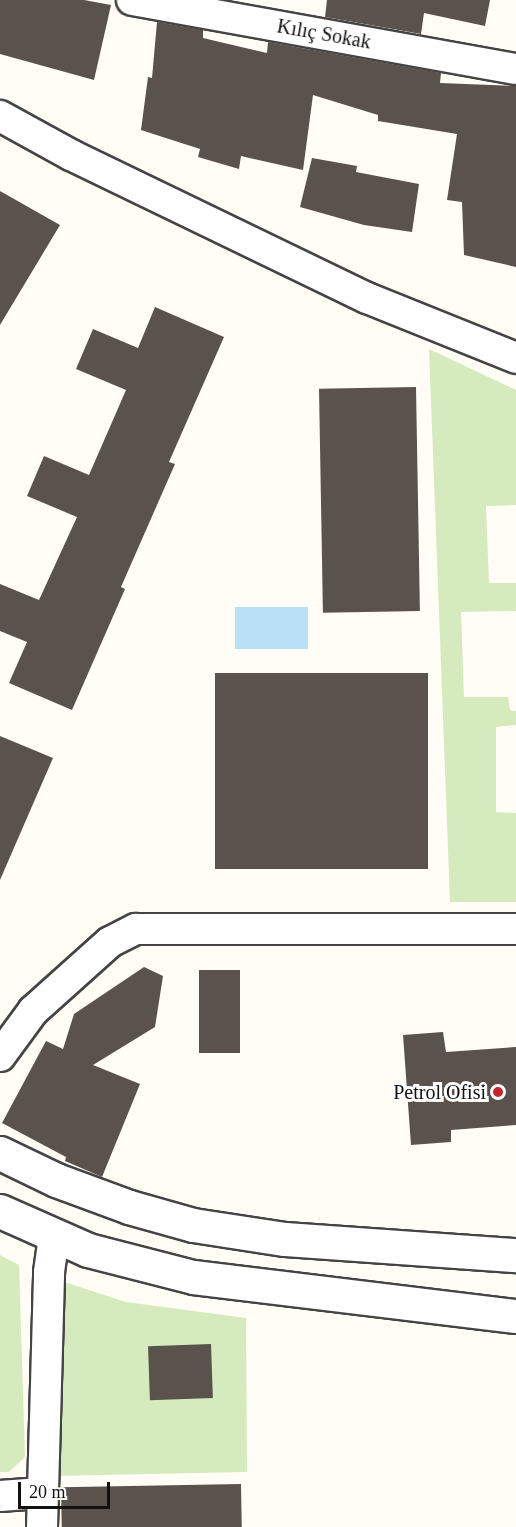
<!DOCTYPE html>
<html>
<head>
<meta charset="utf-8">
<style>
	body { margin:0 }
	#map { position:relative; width:516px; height:1527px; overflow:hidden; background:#fffdf5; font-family:"Times New Roman",serif }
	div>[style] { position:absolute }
	.green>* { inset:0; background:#d5ebbd }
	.water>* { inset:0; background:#b9e0f7; transform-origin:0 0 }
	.building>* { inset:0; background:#5a524d; transform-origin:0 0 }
	.roads { filter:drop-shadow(2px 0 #444) drop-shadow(-2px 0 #444) drop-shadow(0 2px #444) drop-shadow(0 -2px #444) }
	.minor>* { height:30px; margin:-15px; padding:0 15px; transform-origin:15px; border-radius:15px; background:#fff }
	.tertiary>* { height:33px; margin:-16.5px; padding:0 16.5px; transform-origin:16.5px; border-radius:16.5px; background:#fff }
	.dots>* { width:16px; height:16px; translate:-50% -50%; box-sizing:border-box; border:3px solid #fff; border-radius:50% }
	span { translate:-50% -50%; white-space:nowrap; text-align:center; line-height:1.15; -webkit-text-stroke:6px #fff; paint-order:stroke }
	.street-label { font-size:20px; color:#111 }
	.poi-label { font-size:20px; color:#111 }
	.right { translate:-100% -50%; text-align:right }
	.scale { position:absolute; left:18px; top:1482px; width:92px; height:27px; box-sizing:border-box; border:3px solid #111; border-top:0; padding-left:8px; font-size:18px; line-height:21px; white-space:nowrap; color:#111; -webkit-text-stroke:4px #fff; paint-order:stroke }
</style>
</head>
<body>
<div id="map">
	<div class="green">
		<div style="clip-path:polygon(429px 349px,516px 390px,516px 505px,486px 506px,489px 583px,516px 583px,516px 611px,461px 612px,464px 697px,508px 697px,510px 710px,516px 711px,516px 725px,496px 727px,496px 812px,516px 813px,516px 902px,450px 902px)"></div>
		<div style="clip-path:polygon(0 1255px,19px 1265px,25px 1457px,9px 1472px,0 1472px)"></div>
		<div style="clip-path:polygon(58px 1280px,126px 1302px,246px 1318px,247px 1472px,53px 1476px)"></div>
	</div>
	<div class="water">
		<div style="left:235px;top:607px;width:73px;height:42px"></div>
	</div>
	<div class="building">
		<div style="clip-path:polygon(0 0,84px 0,111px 5px,94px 80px,0 54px)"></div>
		<div style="clip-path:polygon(327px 0,490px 0,485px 26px,424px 13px,421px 34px,325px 17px)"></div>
		<div style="clip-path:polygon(157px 22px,203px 30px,203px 38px,267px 53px,268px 42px,441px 73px,440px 83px,516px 86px,516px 267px,464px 255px,462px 202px,447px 200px,457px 134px,378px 121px,378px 115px,313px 95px,303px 170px,241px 156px,239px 169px,198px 157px,200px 149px,141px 130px,148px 77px,152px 78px)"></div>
		<div style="clip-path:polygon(312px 158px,357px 166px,356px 172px,419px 184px,412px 232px,364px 225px,300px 207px)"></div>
		<div style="clip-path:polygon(0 191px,60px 225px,0 325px)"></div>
		<div style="clip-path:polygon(155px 307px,224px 337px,169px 462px,175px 464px,121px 587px,125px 589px,72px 710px,9px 683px,27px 642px,0 631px,0 584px,39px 600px,77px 517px,27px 496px,44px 456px,89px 475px,126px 390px,76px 369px,93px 329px,138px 348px)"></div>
		<div style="left:416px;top:387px;width:224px;height:97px;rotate:89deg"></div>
		<div style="left:428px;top:673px;width:196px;height:213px;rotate:90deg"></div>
		<div style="clip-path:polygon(0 736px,53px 758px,0 880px)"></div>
		<div style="clip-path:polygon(144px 967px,163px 976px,155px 1027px,93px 1065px,140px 1084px,102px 1177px,65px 1161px,66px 1157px,2px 1123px,46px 1041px,63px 1049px,74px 1014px)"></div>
		<div style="left:199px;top:970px;width:41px;height:83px"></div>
		<div style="clip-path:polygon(443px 1032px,446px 1052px,516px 1047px,516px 1125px,451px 1130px,451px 1142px,411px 1145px,403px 1035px)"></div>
		<div style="left:211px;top:1344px;width:54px;height:63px;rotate:88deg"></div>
		<div style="left:241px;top:1484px;width:43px;height:180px;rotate:89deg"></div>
	</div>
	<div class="roads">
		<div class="minor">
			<div style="left:132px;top:0;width:390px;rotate:10.2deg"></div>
			<div style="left:0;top:116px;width:81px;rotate:28.8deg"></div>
			<div style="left:71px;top:155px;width:329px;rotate:25.8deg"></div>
			<div style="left:367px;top:298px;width:161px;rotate:21.9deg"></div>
			<div style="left:0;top:1056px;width:56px;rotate:-53.7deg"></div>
			<div style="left:33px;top:1011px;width:103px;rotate:-41.9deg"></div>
			<div style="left:110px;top:942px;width:29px;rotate:-27deg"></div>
			<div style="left:136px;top:929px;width:380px"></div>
			<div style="left:0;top:1496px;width:41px;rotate:-4.2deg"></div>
			<div style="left:42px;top:1527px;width:255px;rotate:-88.4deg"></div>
			<div style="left:49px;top:1272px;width:36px;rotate:-82deg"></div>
		</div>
		<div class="tertiary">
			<div style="left:0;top:1153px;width:62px;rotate:25.7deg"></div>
			<div style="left:56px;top:1180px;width:78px;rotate:20.3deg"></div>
			<div style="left:129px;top:1207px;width:66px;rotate:15.7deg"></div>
			<div style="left:193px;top:1225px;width:93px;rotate:8.7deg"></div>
			<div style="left:285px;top:1239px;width:232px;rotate:4deg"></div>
			<div style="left:0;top:1211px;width:96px;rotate:23.9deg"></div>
			<div style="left:88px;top:1250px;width:108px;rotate:14.4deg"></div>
			<div style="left:193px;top:1277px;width:325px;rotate:6.9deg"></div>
		</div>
	</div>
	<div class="dots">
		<div style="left:498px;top:1092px;background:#c4262e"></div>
	</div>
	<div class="street-label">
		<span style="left:324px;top:34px;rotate:10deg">Kılıç Sokak</span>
	</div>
	<div class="poi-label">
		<span class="right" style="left:486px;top:1092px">Petrol Ofisi</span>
	</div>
	<div class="scale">20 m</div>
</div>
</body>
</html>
